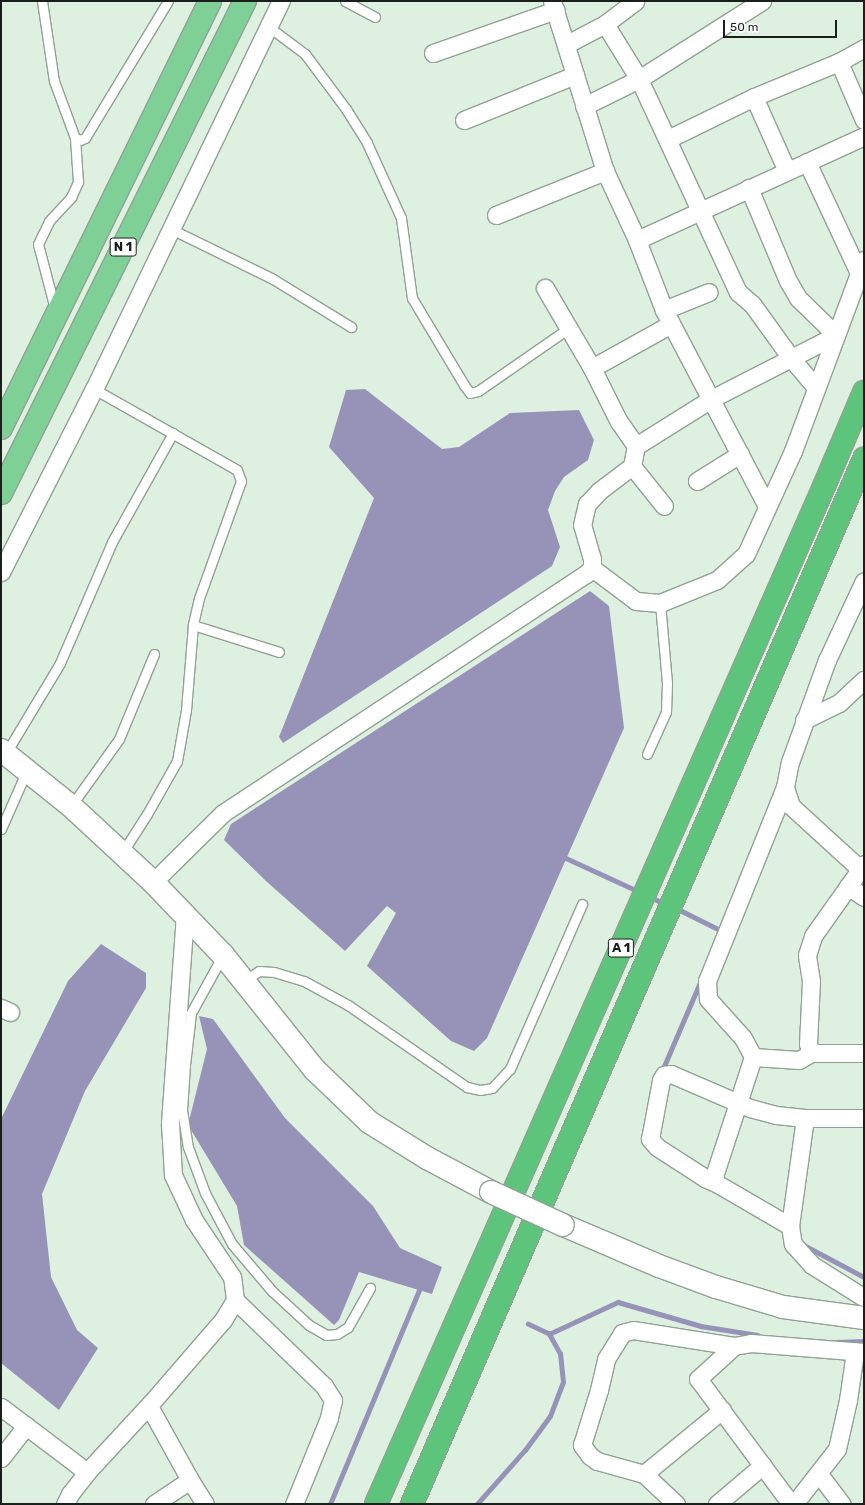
<!DOCTYPE html>
<html>
<head>
<meta charset="utf-8">
<style>
	body { margin:0 }
	#map { position:relative; width:865px; height:1505px; overflow:hidden; background:#def1e1; font-family:Rubik,sans-serif }
	div>[style] { position:absolute }
	.water>* { inset:0; background:#9793b8 }
	.stream>* { height:4.5px; margin:-2.25px; padding:0 2.25px; transform-origin:2.25px; border-radius:2.25px; background:#9793b8 }
	.roads { filter:drop-shadow(1px 0 #90a294) drop-shadow(-1px 0 #90a294) drop-shadow(0 1px #90a294) drop-shadow(0 -1px #90a294) }
	.service>* { height:9px; margin:-4.5px; padding:0 4.5px; transform-origin:4.5px; border-radius:4.5px; background:#fff }
	.minor>* { height:17px; margin:-8.5px; padding:0 8.5px; transform-origin:8.5px; border-radius:8.5px; background:#fff }
	.tertiary>* { height:22px; margin:-11px; padding:0 11px; transform-origin:11px; border-radius:11px; background:#fff }
	.trunk>* { height:22px; margin:-11px; padding:0 11px; transform-origin:11px; border-radius:11px; background:#7ed096 }
	.motorway>* { height:22px; margin:-11px; padding:0 11px; transform-origin:11px; border-radius:11px; background:#5dc47b }
	.bridges { filter:drop-shadow(1px 0 #90a294) drop-shadow(-1px 0 #90a294) drop-shadow(0 1px #90a294) drop-shadow(0 -1px #90a294) }
	.tertiary-bridge>* { height:22px; margin:-11px; padding:0 11px; transform-origin:11px; border-radius:11px; background:#fff }
	span { translate:-50% -50%; white-space:nowrap; text-align:center; line-height:1.15; -webkit-text-stroke:3px #fff; paint-order:stroke }
	.shield-label span { padding:1px 3px; background:#fff; border:1px solid; border-radius:3px; -webkit-text-stroke-width:0 }
	.shield-label { font-size:13px; color:#19201b; font-weight:700 }
	.frame { position:absolute; inset:0; border:2px solid #19201b; pointer-events:none }
	.scale { position:absolute; left:723px; top:20px; width:114px; height:18px; box-sizing:border-box; border:2px solid #19201b; border-top:0; padding-left:5px; font-size:12px; line-height:14px; white-space:nowrap; color:#19201b; -webkit-text-stroke:3px #fff; paint-order:stroke }
</style>
</head>
<body>
<div id="map">
	<div class="water">
		<div style="clip-path:polygon(365px 389px,442px 449px,459px 447px,510px 413px,579px 410px,594px 440px,588px 460px,564px 477px,555px 491px,548px 510px,560px 547px,552px 566px,283px 743px,279px 737px,374px 498px,329px 447px,346px 390px)"></div>
		<div style="clip-path:polygon(590px 591px,609px 606px,624px 728px,487px 1038px,474px 1051px,451px 1041px,367px 966px,396px 913px,387px 906px,345px 951px,267px 882px,224px 840px,231px 824px)"></div>
		<div style="clip-path:polygon(101px 944px,146px 973px,146px 988px,85px 1091px,42px 1194px,51px 1277px,77px 1330px,98px 1348px,59px 1410px,1px 1363px,1px 1119px,68px 981px)"></div>
		<div style="clip-path:polygon(199px 1016px,213px 1019px,285px 1118px,373px 1206px,400px 1248px,442px 1267px,432px 1294px,359px 1272px,339px 1320px,334px 1325px,244px 1245px,237px 1206px,188px 1125px,207px 1049px)"></div>
	</div>
	<div class="stream">
		<div style="left:566px;top:858px;width:81px;rotate:24.7deg"></div>
		<div style="left:650px;top:897px;width:17px;rotate:24deg"></div>
		<div style="left:676px;top:908px;width:51px;rotate:26.6deg"></div>
		<div style="left:662px;top:1071px;width:99px;rotate:-66.8deg"></div>
		<div style="left:802px;top:1244px;width:70px;rotate:28deg"></div>
		<div style="left:549px;top:1334px;width:76px;rotate:-24.9deg"></div>
		<div style="left:618px;top:1302px;width:86px;rotate:16.1deg"></div>
		<div style="left:701px;top:1326px;width:57px;rotate:9.1deg"></div>
		<div style="left:836px;top:1342px;width:28px;rotate:-2deg"></div>
		<div style="left:330px;top:1504px;width:232px;rotate:-67.4deg"></div>
		<div style="left:477px;top:1504px;width:72px;rotate:-48.4deg"></div>
		<div style="left:525px;top:1450px;width:42px;rotate:-53.7deg"></div>
		<div style="left:550px;top:1416px;width:36px;rotate:-69deg"></div>
		<div style="left:563px;top:1382px;width:28px;rotate:-96deg"></div>
		<div style="left:560px;top:1354px;width:23px;rotate:-119deg"></div>
		<div style="left:549px;top:1334px;width:23px;rotate:-155deg"></div>
	</div>
	<div class="roads">
		<div class="service">
			<div style="left:42px;top:1px;width:81px;rotate:81.5deg"></div>
			<div style="left:54px;top:81px;width:61px;rotate:69.8deg"></div>
			<div style="left:75px;top:138px;width:5px;rotate:22deg"></div>
			<div style="left:80px;top:140px;width:5px;rotate:-22deg"></div>
			<div style="left:85px;top:138px;width:160px;rotate:-58.8deg"></div>
			<div style="left:345px;top:1px;width:34px;rotate:28deg"></div>
			<div style="left:269px;top:27px;width:45px;rotate:36.9deg"></div>
			<div style="left:305px;top:54px;width:69px;rotate:53.3deg"></div>
			<div style="left:346px;top:109px;width:40px;rotate:58deg"></div>
			<div style="left:367px;top:143px;width:82px;rotate:65.6deg"></div>
			<div style="left:401px;top:218px;width:81px;rotate:82.2deg"></div>
			<div style="left:412px;top:298px;width:101px;rotate:59.1deg"></div>
			<div style="left:464px;top:385px;width:10px;rotate:53deg"></div>
			<div style="left:470px;top:393px;width:8px;rotate:-14deg"></div>
			<div style="left:478px;top:391px;width:111px;rotate:-34.7deg"></div>
			<div style="left:171px;top:229px;width:114px;rotate:26.1deg"></div>
			<div style="left:273px;top:279px;width:92px;rotate:31.6deg"></div>
			<div style="left:55px;top:309px;width:67px;rotate:-104.7deg"></div>
			<div style="left:38px;top:244px;width:25px;rotate:-64deg"></div>
			<div style="left:49px;top:221px;width:33px;rotate:-47deg"></div>
			<div style="left:71px;top:197px;width:17px;rotate:-65deg"></div>
			<div style="left:78px;top:182px;width:44px;rotate:-93.9deg"></div>
			<div style="left:94px;top:389px;width:164px;rotate:29.5deg"></div>
			<div style="left:237px;top:470px;width:12px;rotate:70deg"></div>
			<div style="left:241px;top:481px;width:124px;rotate:109.7deg"></div>
			<div style="left:199px;top:598px;width:28px;rotate:103deg"></div>
			<div style="left:193px;top:625px;width:85px;rotate:94.7deg"></div>
			<div style="left:186px;top:710px;width:52px;rotate:100deg"></div>
			<div style="left:177px;top:761px;width:61px;rotate:119.5deg"></div>
			<div style="left:147px;top:814px;width:46px;rotate:122.7deg"></div>
			<div style="left:193px;top:625px;width:90px;rotate:17.4deg"></div>
			<div style="left:6px;top:753px;width:105px;rotate:-59deg"></div>
			<div style="left:60px;top:663px;width:132px;rotate:-66.7deg"></div>
			<div style="left:112px;top:542px;width:125px;rotate:-60.8deg"></div>
			<div style="left:647px;top:754px;width:46px;rotate:-65.7deg"></div>
			<div style="left:666px;top:712px;width:29px;rotate:-88deg"></div>
			<div style="left:667px;top:683px;width:80px;rotate:-95deg"></div>
			<div style="left:71px;top:806px;width:82px;rotate:-54.4deg"></div>
			<div style="left:119px;top:739px;width:92px;rotate:-67.6deg"></div>
			<div style="left:1px;top:829px;width:64px;rotate:-66.2deg"></div>
			<div style="left:223px;top:955px;width:66px;rotate:118.9deg"></div>
			<div style="left:191px;top:1013px;width:52px;rotate:96.6deg"></div>
			<div style="left:185px;top:1065px;width:45px;rotate:93.8deg"></div>
			<div style="left:182px;top:1110px;width:37px;rotate:81deg"></div>
			<div style="left:188px;top:1147px;width:49px;rotate:69.7deg"></div>
			<div style="left:205px;top:1193px;width:58px;rotate:62.1deg"></div>
			<div style="left:232px;top:1244px;width:62px;rotate:49.6deg"></div>
			<div style="left:272px;top:1291px;width:50px;rotate:42.6deg"></div>
			<div style="left:309px;top:1325px;width:20px;rotate:30deg"></div>
			<div style="left:326px;top:1335px;width:11px;rotate:-5deg"></div>
			<div style="left:337px;top:1334px;width:13px;rotate:-32deg"></div>
			<div style="left:348px;top:1327px;width:45px;rotate:-60.6deg"></div>
			<div style="left:244px;top:981px;width:18px;rotate:-34deg"></div>
			<div style="left:259px;top:971px;width:15px;rotate:4deg"></div>
			<div style="left:274px;top:972px;width:31px;rotate:17deg"></div>
			<div style="left:304px;top:981px;width:50px;rotate:28.6deg"></div>
			<div style="left:348px;top:1005px;width:145px;rotate:34.6deg"></div>
			<div style="left:467px;top:1087px;width:13px;rotate:13deg"></div>
			<div style="left:480px;top:1090px;width:12px;rotate:-9deg"></div>
			<div style="left:492px;top:1088px;width:26px;rotate:-47deg"></div>
			<div style="left:510px;top:1069px;width:180px;rotate:-66.4deg"></div>
		</div>
		<div class="minor">
			<div style="left:552px;top:1px;width:178px;rotate:72.7deg"></div>
			<div style="left:605px;top:171px;width:76px;rotate:65.1deg"></div>
			<div style="left:637px;top:240px;width:75px;rotate:68.9deg"></div>
			<div style="left:664px;top:310px;width:221px;rotate:62.3deg"></div>
			<div style="left:605px;top:24px;width:65px;rotate:58.3deg"></div>
			<div style="left:639px;top:79px;width:235px;rotate:65.1deg"></div>
			<div style="left:738px;top:292px;width:18px;rotate:41deg"></div>
			<div style="left:752px;top:304px;width:67px;rotate:54.2deg"></div>
			<div style="left:791px;top:358px;width:39px;rotate:50deg"></div>
			<div style="left:567px;top:44px;width:43px;rotate:-27.8deg"></div>
			<div style="left:605px;top:24px;width:38px;rotate:-37deg"></div>
			<div style="left:433px;top:53px;width:130px;rotate:-19.3deg"></div>
			<div style="left:839px;top:62px;width:63px;rotate:66.7deg"></div>
			<div style="left:754px;top:97px;width:81px;rotate:66deg"></div>
			<div style="left:584px;top:106px;width:61px;rotate:-26.1deg"></div>
			<div style="left:639px;top:79px;width:146px;rotate:-32.4deg"></div>
			<div style="left:464px;top:120px;width:120px;rotate:-22.1deg"></div>
			<div style="left:668px;top:139px;width:96px;rotate:-26deg"></div>
			<div style="left:754px;top:97px;width:92px;rotate:-22.4deg"></div>
			<div style="left:839px;top:62px;width:29px;rotate:-29deg"></div>
			<div style="left:807px;top:162px;width:123px;rotate:64.9deg"></div>
			<div style="left:496px;top:215px;width:118px;rotate:-22deg"></div>
			<div style="left:637px;top:240px;width:250px;rotate:-24.6deg"></div>
			<div style="left:664px;top:310px;width:48px;rotate:-21.8deg"></div>
			<div style="left:592px;top:368px;width:90px;rotate:-29.1deg"></div>
			<div style="left:636px;top:446px;width:89px;rotate:-32.1deg"></div>
			<div style="left:711px;top:399px;width:140px;rotate:-27.1deg"></div>
			<div style="left:836px;top:335px;width:53px;rotate:-135.8deg"></div>
			<div style="left:798px;top:298px;width:20px;rotate:-120deg"></div>
			<div style="left:788px;top:281px;width:101px;rotate:-112.8deg"></div>
			<div style="left:632px;top:466px;width:51px;rotate:51.3deg"></div>
			<div style="left:697px;top:481px;width:51px;rotate:-32.1deg"></div>
			<div style="left:592px;top:568px;width:55px;rotate:36.9deg"></div>
			<div style="left:636px;top:601px;width:24px;rotate:5deg"></div>
			<div style="left:660px;top:603px;width:61px;rotate:-22deg"></div>
			<div style="left:717px;top:580px;width:39px;rotate:-42deg"></div>
			<div style="left:746px;top:554px;width:113px;rotate:-65.5deg"></div>
			<div style="left:793px;top:451px;width:204px;rotate:-69.6deg"></div>
			<div style="left:1px;top:572px;width:205px;rotate:-63.1deg"></div>
			<div style="left:94px;top:389px;width:431px;rotate:-64.3deg"></div>
			<div style="left:804px;top:720px;width:39px;rotate:-26deg"></div>
			<div style="left:839px;top:703px;width:34px;rotate:-43deg"></div>
			<div style="left:785px;top:787px;width:209px;rotate:111.9deg"></div>
			<div style="left:707px;top:981px;width:18px;rotate:87deg"></div>
			<div style="left:708px;top:999px;width:52px;rotate:48.1deg"></div>
			<div style="left:743px;top:1038px;width:21px;rotate:62deg"></div>
			<div style="left:753px;top:1057px;width:125px;rotate:108.1deg"></div>
			<div style="left:714px;top:1176px;width:7px;rotate:74deg"></div>
			<div style="left:716px;top:1183px;width:86px;rotate:30.2deg"></div>
			<div style="left:860px;top:869px;width:93px;rotate:-137.6deg"></div>
			<div style="left:791px;top:806px;width:20px;rotate:-108deg"></div>
			<div style="left:785px;top:787px;width:25px;rotate:-79deg"></div>
			<div style="left:790px;top:762px;width:109px;rotate:-70.1deg"></div>
			<div style="left:827px;top:660px;width:87px;rotate:-64.9deg"></div>
			<div style="left:153px;top:882px;width:98px;rotate:-44.6deg"></div>
			<div style="left:223px;top:813px;width:435px;rotate:-33.4deg"></div>
			<div style="left:586px;top:574px;width:8px;rotate:-45deg"></div>
			<div style="left:592px;top:568px;width:9px;rotate:-90deg"></div>
			<div style="left:592px;top:559px;width:35px;rotate:-106deg"></div>
			<div style="left:582px;top:525px;width:22px;rotate:-77deg"></div>
			<div style="left:587px;top:504px;width:18px;rotate:-47deg"></div>
			<div style="left:599px;top:491px;width:41px;rotate:-37.1deg"></div>
			<div style="left:632px;top:466px;width:20px;rotate:-79deg"></div>
			<div style="left:636px;top:446px;width:29px;rotate:-125deg"></div>
			<div style="left:619px;top:422px;width:60px;rotate:-116.6deg"></div>
			<div style="left:592px;top:368px;width:93px;rotate:-120.4deg"></div>
			<div style="left:848px;top:886px;width:19px;rotate:35deg"></div>
			<div style="left:1px;top:1008px;width:10px;rotate:24deg"></div>
			<div style="left:811px;top:1053px;width:9px;rotate:-108deg"></div>
			<div style="left:808px;top:1044px;width:63px;rotate:-87.3deg"></div>
			<div style="left:811px;top:981px;width:26px;rotate:-99deg"></div>
			<div style="left:807px;top:955px;width:20px;rotate:-72deg"></div>
			<div style="left:813px;top:936px;width:88px;rotate:-54.7deg"></div>
			<div style="left:753px;top:1057px;width:46px;rotate:3.7deg"></div>
			<div style="left:799px;top:1060px;width:14px;rotate:-30deg"></div>
			<div style="left:811px;top:1053px;width:53px"></div>
			<div style="left:805px;top:1118px;width:109px;rotate:97.9deg"></div>
			<div style="left:790px;top:1226px;width:18px;rotate:81deg"></div>
			<div style="left:793px;top:1244px;width:28px;rotate:48deg"></div>
			<div style="left:812px;top:1265px;width:60px;rotate:32.1deg"></div>
			<div style="left:716px;top:1183px;width:12px;rotate:-156deg"></div>
			<div style="left:705px;top:1178px;width:57px;rotate:-147.1deg"></div>
			<div style="left:657px;top:1147px;width:11px;rotate:-131deg"></div>
			<div style="left:650px;top:1139px;width:60px;rotate:-79.4deg"></div>
			<div style="left:661px;top:1080px;width:6px;rotate:-59deg"></div>
			<div style="left:664px;top:1075px;width:7px;rotate:-8deg"></div>
			<div style="left:671px;top:1074px;width:86px;rotate:23.3deg"></div>
			<div style="left:750px;top:1108px;width:27px;rotate:15deg"></div>
			<div style="left:776px;top:1115px;width:29px;rotate:6deg"></div>
			<div style="left:805px;top:1118px;width:59px"></div>
			<div style="left:235px;top:1300px;width:124px;rotate:44deg"></div>
			<div style="left:324px;top:1386px;width:17px;rotate:57deg"></div>
			<div style="left:333px;top:1400px;width:18px;rotate:103deg"></div>
			<div style="left:329px;top:1418px;width:93px;rotate:112.1deg"></div>
			<div style="left:149px;top:1406px;width:85px;rotate:61deg"></div>
			<div style="left:190px;top:1480px;width:28px;rotate:58deg"></div>
			<div style="left:1px;top:1407px;width:108px;rotate:37.1deg"></div>
			<div style="left:1px;top:1458px;width:41px;rotate:-52deg"></div>
			<div style="left:644px;top:1474px;width:101px;rotate:-39.4deg"></div>
			<div style="left:819px;top:1474px;width:38px;rotate:53deg"></div>
			<div style="left:65px;top:1504px;width:11px;rotate:-63deg"></div>
			<div style="left:70px;top:1494px;width:28px;rotate:-52deg"></div>
			<div style="left:87px;top:1472px;width:94px;rotate:-47.2deg"></div>
			<div style="left:151px;top:1403px;width:110px;rotate:-49.1deg"></div>
			<div style="left:223px;top:1320px;width:23px;rotate:-59deg"></div>
			<div style="left:235px;top:1300px;width:23px;rotate:-97deg"></div>
			<div style="left:232px;top:1277px;width:69px;rotate:-123.7deg"></div>
			<div style="left:194px;top:1220px;width:50px;rotate:-115deg"></div>
			<div style="left:173px;top:1175px;width:52px;rotate:-93.3deg"></div>
			<div style="left:170px;top:1123px;width:209px;rotate:-85.9deg"></div>
			<div style="left:154px;top:1504px;width:43px;rotate:-33.7deg"></div>
			<div style="left:676px;top:1504px;width:44px;rotate:-136.8deg"></div>
			<div style="left:644px;top:1474px;width:49px;rotate:-164.5deg"></div>
			<div style="left:597px;top:1461px;width:9px;rotate:-144deg"></div>
			<div style="left:590px;top:1456px;width:14px;rotate:-126deg"></div>
			<div style="left:582px;top:1445px;width:58px;rotate:-72.8deg"></div>
			<div style="left:599px;top:1390px;width:32px;rotate:-77deg"></div>
			<div style="left:606px;top:1359px;width:31px;rotate:-58deg"></div>
			<div style="left:622px;top:1333px;width:11px;rotate:-15deg"></div>
			<div style="left:633px;top:1330px;width:102px;rotate:9deg"></div>
			<div style="left:717px;top:1504px;width:60px;rotate:-40.3deg"></div>
			<div style="left:791px;top:1504px;width:156px;rotate:-126.6deg"></div>
			<div style="left:698px;top:1379px;width:49px;rotate:-42.5deg"></div>
			<div style="left:734px;top:1346px;width:17px;rotate:-10deg"></div>
			<div style="left:751px;top:1343px;width:113px;rotate:4.6deg"></div>
			<div style="left:794px;top:1504px;width:70px;rotate:-52deg"></div>
			<div style="left:837px;top:1449px;width:50px;rotate:-77.3deg"></div>
			<div style="left:848px;top:1400px;width:49px;rotate:-81.7deg"></div>
		</div>
		<div class="tertiary">
			<div style="left:1px;top:750px;width:90px;rotate:38.7deg"></div>
			<div style="left:71px;top:806px;width:112px;rotate:42.8deg"></div>
			<div style="left:153px;top:882px;width:101px;rotate:46.2deg"></div>
			<div style="left:223px;top:955px;width:146px;rotate:51.4deg"></div>
			<div style="left:314px;top:1069px;width:76px;rotate:43.9deg"></div>
			<div style="left:369px;top:1122px;width:68px;rotate:31.8deg"></div>
			<div style="left:427px;top:1158px;width:72px;rotate:28deg"></div>
			<div style="left:563px;top:1225px;width:104px;rotate:23.1deg"></div>
			<div style="left:659px;top:1266px;width:61px;rotate:20.2deg"></div>
			<div style="left:716px;top:1287px;width:70px;rotate:16.6deg"></div>
			<div style="left:783px;top:1307px;width:82px;rotate:7.7deg"></div>
		</div>
		<div class="trunk">
			<div style="left:1px;top:428px;width:475px;rotate:-63.9deg"></div>
			<div style="left:1px;top:493px;width:549px;rotate:-63.62deg"></div>
		</div>
		<div class="motorway">
			<div style="left:376px;top:1504px;width:1114px;rotate:-66.24deg"></div>
			<div style="left:825px;top:484px;width:100px;rotate:-67deg"></div>
			<div style="left:412px;top:1504px;width:1139px;rotate:-66.61deg"></div>
		</div>
	</div>
	<div class="bridges">
		<div class="tertiary-bridge">
			<div style="left:491px;top:1192px;width:79px;rotate:24.6deg"></div>
		</div>
	</div>
	<div class="shield-label">
		<span style="left:123px;top:247px">N 1</span>
		<span style="left:621px;top:948px">A 1</span>
	</div>
	<div class="frame"></div>
	<div class="scale">50 m</div>
</div>
</body>
</html>
